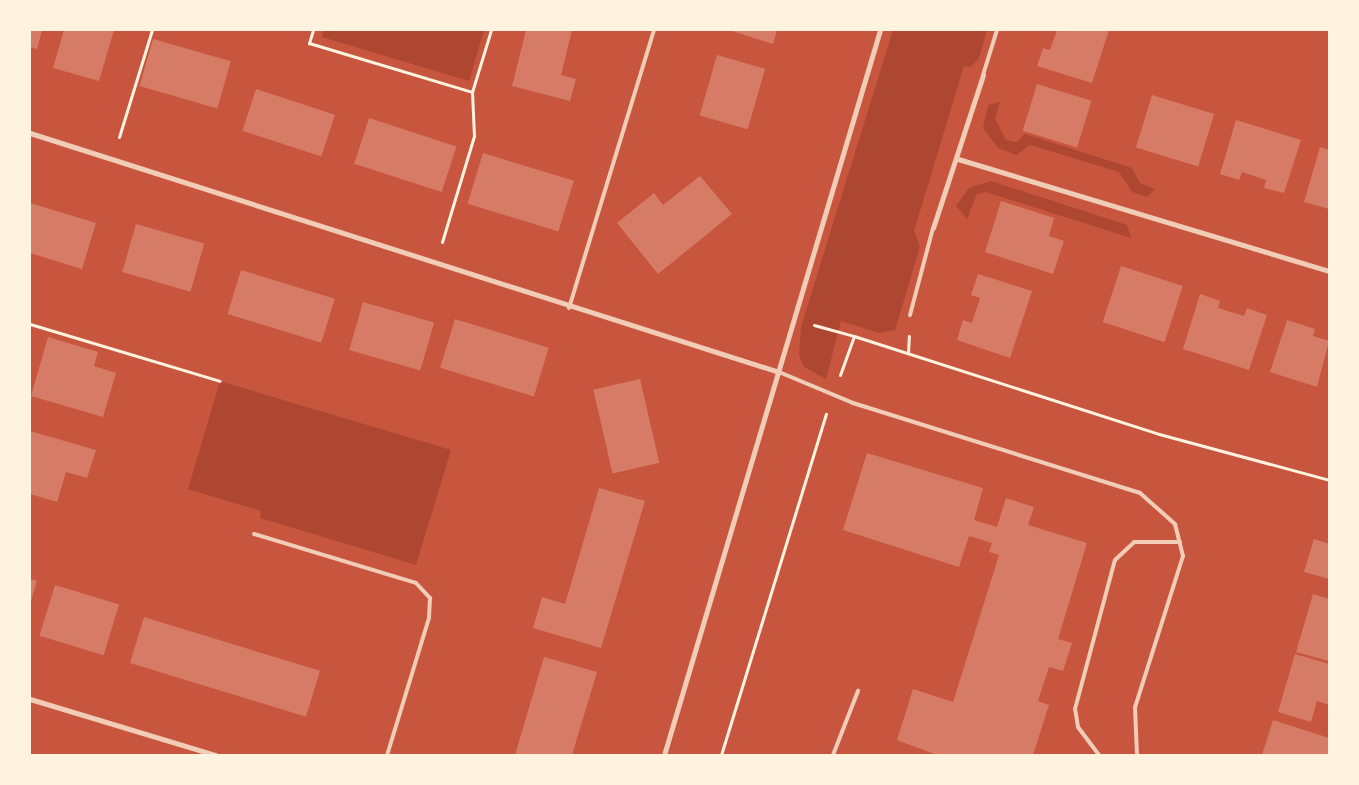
<!DOCTYPE html>
<html>
<head>
<meta charset="utf-8">
<style>
	body { margin:0 }
	#map { position:relative; width:1359px; height:785px; overflow:hidden; background:#c8553d; font-family:Lato,sans-serif }
	div>[style] { position:absolute }
	.green>* { inset:0; background:#ae4732 }
	.building>* { inset:0; background:#d67c66; transform-origin:0 0 }
	.path>* { height:3px; margin:-1.5px; padding:0 1.5px; transform-origin:1.5px; border-radius:1.5px; background:#fff3e0 }
	.service>* { height:4px; margin:-2px; padding:0 2px; transform-origin:2px; border-radius:2px; background:#f1ccb7 }
	.minor>* { height:5px; margin:-2.5px; padding:0 2.5px; transform-origin:2.5px; border-radius:2.5px; background:#f1ccb7 }
	span { translate:-50% -50%; white-space:nowrap; text-align:center; line-height:1.15; -webkit-text-stroke:4px #fff3e0; paint-order:stroke }
	.frame { position:absolute; inset:0; border:31px solid #fff3e0; pointer-events:none }
</style>
</head>
<body>
<div id="map">
	<div class="green">
		<div style="clip-path:polygon(324px 30px,484px 30px,469px 81px,322px 37px)"></div>
		<div style="clip-path:polygon(893px 30px,987px 30px,979px 58px,971px 67px,964px 66px,914px 231px,920px 247px,895px 330px,879px 333px,841px 321px,826px 379px,804px 367px,799px 355px,801px 327px)"></div>
		<div style="clip-path:polygon(1000px 102px,995px 119px,1006px 140px,1016px 142px,1025px 134px,1132px 168px,1140px 183px,1155px 189px,1147px 197px,1132px 192px,1119px 172px,1030px 145px,1016px 155px,998px 148px,983px 128px,988px 105px)"></div>
		<div style="clip-path:polygon(991px 181px,1127px 225px,1131px 238px,986px 192px,977px 194px,967px 219px,956px 206px,969px 188px)"></div>
		<div style="clip-path:polygon(220px 381px,451px 450px,416px 565px,260px 518px,261px 511px,188px 489px)"></div>
	</div>
	<div class="building">
		<div style="clip-path:polygon(30px 30px,42px 30px,37px 49px,30px 47px)"></div>
		<div style="clip-path:polygon(64px 30px,114px 30px,99px 81px,53px 68px)"></div>
		<div style="clip-path:polygon(526px 30px,572px 30px,561px 75px,576px 79px,570px 101px,512px 86px)"></div>
		<div style="clip-path:polygon(729px 30px,777px 30px,773px 44px)"></div>
		<div style="clip-path:polygon(1057px 30px,1109px 30px,1092px 83px,1037px 66px,1043px 48px,1050px 50px)"></div>
		<div style="left:153px;top:39px;width:81px;height:49px;rotate:16deg"></div>
		<div style="left:717px;top:55px;width:50px;height:63px;rotate:16deg"></div>
		<div style="left:1037px;top:84px;width:57px;height:49px;rotate:17deg"></div>
		<div style="left:256px;top:89px;width:83px;height:44px;rotate:18deg"></div>
		<div style="left:1152px;top:95px;width:65px;height:55px;rotate:17deg"></div>
		<div style="left:369px;top:118px;width:92px;height:48px;rotate:18deg"></div>
		<div style="clip-path:polygon(1236px 120px,1301px 140px,1284px 193px,1264px 188px,1266px 180px,1242px 172px,1239px 180px,1220px 174px)"></div>
		<div style="clip-path:polygon(1320px 147px,1329px 150px,1329px 209px,1304px 202px)"></div>
		<div style="left:483px;top:153px;width:95px;height:53px;rotate:17deg"></div>
		<div style="clip-path:polygon(700px 176px,732px 214px,658px 274px,617px 223px,654px 193px,663px 205px)"></div>
		<div style="clip-path:polygon(1001px 201px,1054px 218px,1049px 236px,1064px 241px,1053px 274px,985px 252px)"></div>
		<div style="clip-path:polygon(30px 203px,96px 223px,82px 269px,30px 253px)"></div>
		<div style="left:136px;top:224px;width:71px;height:50px;rotate:16deg"></div>
		<div style="left:1121px;top:266px;width:65px;height:59px;rotate:18deg"></div>
		<div style="left:241px;top:270px;width:98px;height:46px;rotate:17deg"></div>
		<div style="clip-path:polygon(978px 274px,1032px 291px,1010px 358px,957px 340px,963px 320px,972px 323px,980px 298px,971px 295px)"></div>
		<div style="clip-path:polygon(1200px 294px,1220px 301px,1218px 308px,1244px 316px,1247px 308px,1267px 315px,1249px 370px,1183px 349px)"></div>
		<div style="left:363px;top:302px;width:74px;height:50px;rotate:16deg"></div>
		<div style="left:455px;top:319px;width:98px;height:51px;rotate:17deg"></div>
		<div style="clip-path:polygon(1287px 320px,1315px 329px,1313px 336px,1329px 341px,1317px 387px,1270px 372px)"></div>
		<div style="clip-path:polygon(48px 337px,98px 352px,94px 366px,116px 373px,103px 417px,31px 396px)"></div>
		<div style="left:640px;top:379px;width:86px;height:48px;rotate:77deg"></div>
		<div style="clip-path:polygon(30px 431px,96px 450px,87px 478px,66px 472px,57px 502px,30px 494px)"></div>
		<div style="clip-path:polygon(867px 453px,983px 488px,974px 520px,997px 527px,1006px 498px,1034px 507px,1028px 525px,1087px 543px,1058px 639px,1072px 643px,1063px 671px,1049px 667px,1038px 701px,1049px 705px,1033px 755px,937px 755px,897px 740px,913px 689px,953px 702px,999px 555px,989px 552px,992px 543px,969px 536px,959px 567px,843px 530px)"></div>
		<div style="clip-path:polygon(599px 488px,645px 501px,601px 648px,533px 628px,542px 597px,565px 604px)"></div>
		<div style="clip-path:polygon(1314px 539px,1329px 544px,1329px 579px,1304px 572px)"></div>
		<div style="clip-path:polygon(30px 579px,37px 581px,30px 604px)"></div>
		<div style="left:55px;top:585px;width:67px;height:53px;rotate:17deg"></div>
		<div style="clip-path:polygon(1313px 594px,1329px 599px,1329px 661px,1296px 652px)"></div>
		<div style="left:144px;top:617px;width:184px;height:48px;rotate:17deg"></div>
		<div style="clip-path:polygon(1295px 654px,1329px 664px,1329px 705px,1317px 701px,1311px 722px,1278px 712px)"></div>
		<div style="clip-path:polygon(544px 657px,597px 672px,572px 755px,515px 755px)"></div>
		<div style="clip-path:polygon(1273px 720px,1329px 738px,1329px 755px,1262px 755px)"></div>
	</div>
	<div class="path">
		<div style="left:313px;top:30px;width:14px;rotate:107deg"></div>
		<div style="left:309px;top:43px;width:170px;rotate:16.7deg"></div>
		<div style="left:472px;top:92px;width:65px;rotate:-73deg"></div>
		<div style="left:119px;top:137px;width:112px;rotate:-72.9deg"></div>
		<div style="left:442px;top:242px;width:111px;rotate:-73.2deg"></div>
		<div style="left:474px;top:136px;width:44px;rotate:-92.6deg"></div>
		<div style="left:30px;top:324px;width:198px;rotate:16.7deg"></div>
		<div style="left:814px;top:325px;width:41px;rotate:15.4deg"></div>
		<div style="left:908px;top:353px;width:17px;rotate:-87deg"></div>
		<div style="left:840px;top:375px;width:41px;rotate:-70.3deg"></div>
		<div style="left:854px;top:336px;width:320px;rotate:17.8deg"></div>
		<div style="left:1159px;top:434px;width:176px;rotate:15.1deg"></div>
		<div style="left:721px;top:755px;width:357px;rotate:-72.9deg"></div>
	</div>
	<div class="service">
		<div style="left:983px;top:75px;width:47px;rotate:-72.7deg"></div>
		<div style="left:569px;top:308px;width:291px;rotate:-73deg"></div>
		<div style="left:910px;top:315px;width:90px;rotate:-75.2deg"></div>
		<div style="left:779px;top:372px;width:80px;rotate:22.7deg"></div>
		<div style="left:853px;top:403px;width:301px;rotate:17.4deg"></div>
		<div style="left:1140px;top:493px;width:47px;rotate:41.5deg"></div>
		<div style="left:1175px;top:524px;width:33px;rotate:76deg"></div>
		<div style="left:1183px;top:556px;width:158px;rotate:107.6deg"></div>
		<div style="left:1135px;top:707px;width:48px;rotate:87.6deg"></div>
		<div style="left:254px;top:534px;width:169px;rotate:16.8deg"></div>
		<div style="left:416px;top:583px;width:21px;rotate:47deg"></div>
		<div style="left:430px;top:598px;width:20px;rotate:93deg"></div>
		<div style="left:429px;top:618px;width:143px;rotate:107deg"></div>
		<div style="left:833px;top:755px;width:69px;rotate:-68.7deg"></div>
		<div style="left:1099px;top:755px;width:35px;rotate:-127deg"></div>
		<div style="left:1078px;top:727px;width:18px;rotate:-99deg"></div>
		<div style="left:1075px;top:709px;width:154px;rotate:-75deg"></div>
		<div style="left:1115px;top:560px;width:26px;rotate:-43deg"></div>
		<div style="left:1134px;top:542px;width:46px"></div>
	</div>
	<div class="minor">
		<div style="left:30px;top:133px;width:786px;rotate:17.7deg"></div>
		<div style="left:958px;top:159px;width:388px;rotate:16.8deg"></div>
		<div style="left:933px;top:228px;width:161px;rotate:-71.9deg"></div>
		<div style="left:30px;top:699px;width:194px;rotate:16.8deg"></div>
		<div style="left:664px;top:755px;width:756px;rotate:-73.41deg"></div>
	</div>
	<div class="frame"></div>
</div>
</body>
</html>
